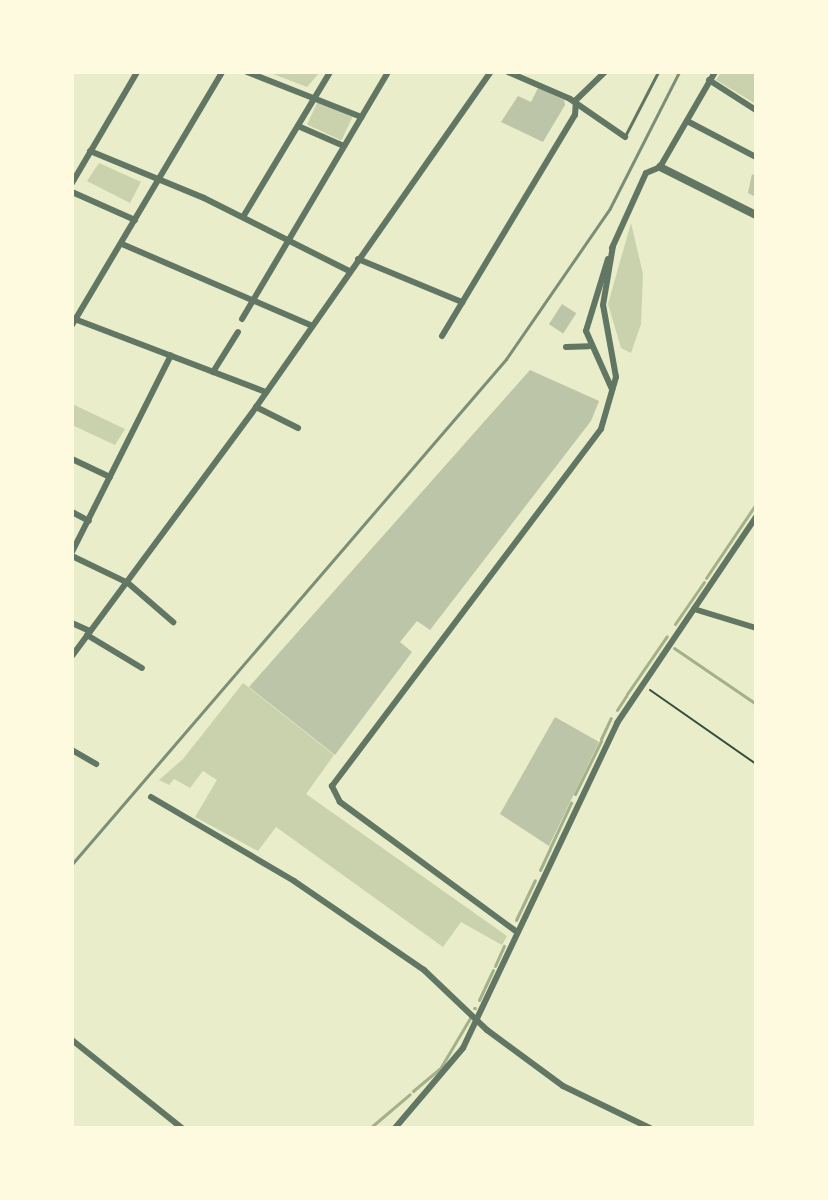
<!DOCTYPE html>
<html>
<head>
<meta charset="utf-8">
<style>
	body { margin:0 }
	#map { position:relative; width:828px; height:1200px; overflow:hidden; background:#e9edc9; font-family:"Open Sans",sans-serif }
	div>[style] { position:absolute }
	.green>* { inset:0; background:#cad2ad; transform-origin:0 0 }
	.stream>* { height:3px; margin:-1.5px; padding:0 1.5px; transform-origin:1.5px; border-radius:1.5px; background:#a3b18a }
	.building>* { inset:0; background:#bcc5a7; transform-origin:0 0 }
	.path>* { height:2px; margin:-1px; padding:0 1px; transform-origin:1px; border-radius:1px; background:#344e41 }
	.service>* { height:3px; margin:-1.5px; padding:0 1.5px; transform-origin:1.5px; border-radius:1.5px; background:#617663 }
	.minor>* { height:6px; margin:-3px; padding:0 3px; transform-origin:3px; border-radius:3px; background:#617663 }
	.tertiary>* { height:8px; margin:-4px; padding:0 4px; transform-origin:4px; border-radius:4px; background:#617663 }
	.rail>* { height:3px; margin:-1.5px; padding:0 1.5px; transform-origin:1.5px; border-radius:1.5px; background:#7c8e77 }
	span { translate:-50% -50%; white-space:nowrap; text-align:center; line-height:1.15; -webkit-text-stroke:7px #fefae0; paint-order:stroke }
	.frame { position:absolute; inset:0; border:74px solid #fefae0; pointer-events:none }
</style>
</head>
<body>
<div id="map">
	<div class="green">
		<div style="clip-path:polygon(268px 72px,320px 72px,307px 87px)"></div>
		<div style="clip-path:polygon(721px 72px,756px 72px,756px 104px,716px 80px)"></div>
		<div style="left:318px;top:101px;width:38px;height:26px;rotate:25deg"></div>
		<div style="clip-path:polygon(99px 163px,141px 182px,130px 203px,87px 181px)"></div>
		<div style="clip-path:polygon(631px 223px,643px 274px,641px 324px,631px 353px,621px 348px,608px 304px)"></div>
		<div style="clip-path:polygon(72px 404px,125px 429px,115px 445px,72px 425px)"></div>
		<div style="clip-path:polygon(243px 683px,334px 755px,306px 794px,507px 936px,502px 945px,461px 922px,443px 947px,276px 827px,258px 851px,195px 817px,217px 780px,203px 771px,190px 788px,174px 779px,169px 785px,159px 780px,183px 759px)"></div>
	</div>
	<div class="stream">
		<div style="left:706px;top:578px;width:89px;rotate:-56deg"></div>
		<div style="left:675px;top:624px;width:51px;rotate:-55.4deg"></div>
		<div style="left:674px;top:648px;width:99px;rotate:34.3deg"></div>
		<div style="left:627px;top:694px;width:70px;rotate:-55.4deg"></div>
		<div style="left:617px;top:710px;width:17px;rotate:-57deg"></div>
		<div style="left:601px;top:739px;width:23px;rotate:-65deg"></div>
		<div style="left:575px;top:794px;width:59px;rotate:-63.9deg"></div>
		<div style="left:550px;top:848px;width:50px;rotate:-65deg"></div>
		<div style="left:540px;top:870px;width:23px;rotate:-65deg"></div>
		<div style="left:516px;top:920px;width:44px;rotate:-64.6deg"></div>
		<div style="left:495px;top:966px;width:22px;rotate:-66deg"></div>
		<div style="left:479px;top:1000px;width:33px;rotate:-65deg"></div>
		<div style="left:474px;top:1008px;width:1px"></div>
		<div style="left:441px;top:1067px;width:57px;rotate:-59.4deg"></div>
		<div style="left:413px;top:1091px;width:35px;rotate:-40deg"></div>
		<div style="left:370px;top:1128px;width:52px;rotate:-40.4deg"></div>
	</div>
	<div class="building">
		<div style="clip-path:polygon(538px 88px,564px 100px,565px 105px,543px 142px,501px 122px,518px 96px,531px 102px)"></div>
		<div style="clip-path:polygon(752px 174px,756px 176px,756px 197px,748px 193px)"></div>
		<div style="left:562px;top:304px;width:17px;height:24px;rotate:33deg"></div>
		<div style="clip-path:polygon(530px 370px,599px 401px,591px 421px,430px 630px,417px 621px,400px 642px,412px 652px,335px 755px,249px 687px)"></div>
		<div style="clip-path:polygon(555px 717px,599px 742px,549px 846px,500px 814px)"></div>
	</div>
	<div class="path">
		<div style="left:650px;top:690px;width:129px;rotate:34.9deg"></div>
	</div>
	<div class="service">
		<div style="left:625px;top:136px;width:72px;rotate:-62.7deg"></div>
	</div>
	<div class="minor">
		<div style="left:247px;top:72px;width:123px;rotate:21.5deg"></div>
		<div style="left:508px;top:72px;width:68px;rotate:23.5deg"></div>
		<div style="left:570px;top:99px;width:67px;rotate:34.6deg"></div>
		<div style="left:709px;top:80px;width:56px;rotate:32.6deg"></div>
		<div style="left:687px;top:121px;width:78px;rotate:27.6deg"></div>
		<div style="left:298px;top:126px;width:50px;rotate:23.5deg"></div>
		<div style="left:90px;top:151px;width:123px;rotate:22.4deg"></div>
		<div style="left:204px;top:198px;width:162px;rotate:26.7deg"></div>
		<div style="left:72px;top:183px;width:129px;rotate:-59.6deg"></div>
		<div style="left:72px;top:192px;width:69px;rotate:24deg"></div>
		<div style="left:243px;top:217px;width:169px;rotate:-59deg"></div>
		<div style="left:122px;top:244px;width:205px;rotate:23.3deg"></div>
		<div style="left:612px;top:248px;width:82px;rotate:-65.6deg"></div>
		<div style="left:646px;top:173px;width:15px;rotate:-23deg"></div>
		<div style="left:660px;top:167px;width:110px;rotate:-59.9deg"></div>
		<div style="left:358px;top:259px;width:113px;rotate:22.5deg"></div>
		<div style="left:608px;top:259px;width:75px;rotate:107deg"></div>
		<div style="left:586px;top:331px;width:64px;rotate:65.9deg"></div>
		<div style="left:72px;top:318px;width:208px;rotate:20.9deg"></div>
		<div style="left:242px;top:319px;width:287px;rotate:-59.4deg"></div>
		<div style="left:72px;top:325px;width:294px;rotate:-59.3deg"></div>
		<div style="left:442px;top:336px;width:258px;rotate:-59deg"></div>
		<div style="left:575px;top:115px;width:15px;rotate:-86deg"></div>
		<div style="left:576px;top:100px;width:40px;rotate:-44deg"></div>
		<div style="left:566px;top:347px;width:23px;rotate:-2deg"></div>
		<div style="left:213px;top:372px;width:47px;rotate:-58deg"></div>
		<div style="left:256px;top:407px;width:47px;rotate:26.6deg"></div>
		<div style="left:72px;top:459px;width:42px;rotate:25.3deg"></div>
		<div style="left:72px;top:512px;width:19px;rotate:28deg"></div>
		<div style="left:72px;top:552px;width:220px;rotate:-63.3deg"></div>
		<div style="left:72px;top:556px;width:62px;rotate:25.7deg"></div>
		<div style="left:128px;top:583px;width:60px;rotate:40.9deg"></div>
		<div style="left:694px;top:609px;width:65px;rotate:17deg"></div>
		<div style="left:72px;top:623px;width:20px;rotate:24deg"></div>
		<div style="left:87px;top:635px;width:64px;rotate:31deg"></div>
		<div style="left:72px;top:656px;width:310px;rotate:-53.5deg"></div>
		<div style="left:256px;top:407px;width:409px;rotate:-55deg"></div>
		<div style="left:72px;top:750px;width:28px;rotate:30deg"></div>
		<div style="left:151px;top:797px;width:166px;rotate:30.4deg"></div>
		<div style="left:294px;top:881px;width:158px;rotate:34.4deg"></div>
		<div style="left:424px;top:970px;width:87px;rotate:43.6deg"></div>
		<div style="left:487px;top:1030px;width:94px;rotate:36.4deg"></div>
		<div style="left:563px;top:1086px;width:97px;rotate:25.8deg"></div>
		<div style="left:517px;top:932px;width:220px;rotate:-143.7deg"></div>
		<div style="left:340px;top:802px;width:18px;rotate:-117deg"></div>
		<div style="left:332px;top:786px;width:447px;rotate:-53deg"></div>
		<div style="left:601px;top:429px;width:54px;rotate:-73.9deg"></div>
		<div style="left:616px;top:377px;width:73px;rotate:-100.2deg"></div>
		<div style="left:603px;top:305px;width:60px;rotate:-80.4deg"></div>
		<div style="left:72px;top:1040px;width:141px;rotate:38.7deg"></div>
		<div style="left:395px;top:1128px;width:105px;rotate:-49.6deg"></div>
		<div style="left:463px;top:1048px;width:360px;rotate:-64.6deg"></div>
		<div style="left:617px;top:723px;width:249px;rotate:-56deg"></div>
	</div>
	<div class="tertiary">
		<div style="left:660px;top:167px;width:107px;rotate:26.6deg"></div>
	</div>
	<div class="rail">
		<div style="left:72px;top:864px;width:666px;rotate:-49.32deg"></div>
		<div style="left:506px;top:359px;width:183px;rotate:-55.4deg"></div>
		<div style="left:610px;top:208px;width:153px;rotate:-63.1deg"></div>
	</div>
	<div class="frame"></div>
</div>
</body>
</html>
